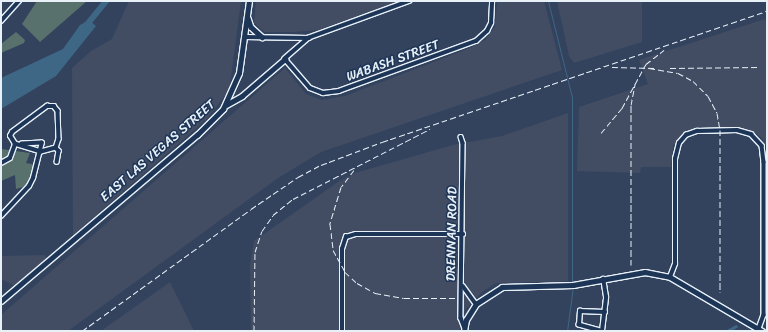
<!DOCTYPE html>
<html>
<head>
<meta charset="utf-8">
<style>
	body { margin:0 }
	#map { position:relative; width:768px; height:332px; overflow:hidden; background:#33435e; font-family:Sriracha,sans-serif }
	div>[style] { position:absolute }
	.built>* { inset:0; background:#424d63 }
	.green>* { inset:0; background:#58716d }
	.water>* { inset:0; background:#3e6786 }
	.stream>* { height:1px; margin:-0.5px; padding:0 0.5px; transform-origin:0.5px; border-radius:0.5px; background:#3e6786 }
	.canal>* { height:3px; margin:-1.5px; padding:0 1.5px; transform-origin:1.5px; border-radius:1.5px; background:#3e6786 }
	.river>* { height:5.5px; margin:-2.75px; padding:0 2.75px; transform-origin:2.75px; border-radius:2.75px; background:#3e6786 }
	.roads { filter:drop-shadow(1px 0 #e8f1f8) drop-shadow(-1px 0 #e8f1f8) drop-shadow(0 1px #e8f1f8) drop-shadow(0 -1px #e8f1f8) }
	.minor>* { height:3.5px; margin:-1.75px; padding:0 1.75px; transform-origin:1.75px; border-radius:1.75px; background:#1d3557 }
	.major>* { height:4.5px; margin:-2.25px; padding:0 2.25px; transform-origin:2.25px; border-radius:2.25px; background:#1d3557 }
	.rail>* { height:1px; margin-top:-0.5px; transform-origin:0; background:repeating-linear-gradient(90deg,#e8f1f8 0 6px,transparent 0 9px) }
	span { translate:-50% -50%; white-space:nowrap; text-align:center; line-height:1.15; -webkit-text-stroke:3px #1d3557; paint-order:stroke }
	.street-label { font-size:13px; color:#e8f1f8 }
	.frame { position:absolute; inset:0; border:2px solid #e8f1f8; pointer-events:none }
</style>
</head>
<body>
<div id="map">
	<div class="built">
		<div style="clip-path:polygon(129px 1px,241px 1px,230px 84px,226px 94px,207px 119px,73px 235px,72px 68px,91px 51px,112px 39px)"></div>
		<div style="clip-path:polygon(256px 1px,401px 1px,318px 30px,292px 32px,265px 32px,254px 23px)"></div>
		<div style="clip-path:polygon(497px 1px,544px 1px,562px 70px,321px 152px,278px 178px,68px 331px,1px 331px,1px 315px,285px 68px,306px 94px,322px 100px,345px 96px,470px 48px,485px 40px,495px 27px)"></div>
		<div style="clip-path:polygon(557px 1px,642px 1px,642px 42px,574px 63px,569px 56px)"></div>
		<div style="clip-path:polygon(765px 19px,767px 25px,767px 147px,762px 138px,752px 131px,733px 127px,683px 132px,673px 146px,671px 167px,641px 167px,640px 173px,577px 171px,579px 107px,648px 84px,639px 60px)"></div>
		<div style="clip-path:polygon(568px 113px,568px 281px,496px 283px,482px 292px,465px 310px,460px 331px,251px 331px,250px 265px,254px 241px,338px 182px,355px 173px,453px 145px,502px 136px)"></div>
		<div style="clip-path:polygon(45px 255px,46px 259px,15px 286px,1px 279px,1px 256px)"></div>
		<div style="clip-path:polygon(170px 282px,194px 331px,101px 331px)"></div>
	</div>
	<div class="green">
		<div style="clip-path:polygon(37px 1px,87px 1px,40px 42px,22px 24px)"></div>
		<div style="clip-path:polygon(16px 32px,25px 40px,24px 43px,1px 53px,1px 44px)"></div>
		<div style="clip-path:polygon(1px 149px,30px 153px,26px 163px,37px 165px,33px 179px,23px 187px,16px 189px,15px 175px,1px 181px)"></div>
	</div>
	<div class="water">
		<div style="clip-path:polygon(89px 20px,96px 26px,56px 76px,1px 109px,1px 78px,63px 49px,80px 25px)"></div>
	</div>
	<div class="stream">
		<div style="left:548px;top:1px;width:99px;rotate:76deg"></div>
		<div style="left:572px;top:97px;width:186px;rotate:90deg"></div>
		<div style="left:567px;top:331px;width:45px;rotate:-82.4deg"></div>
	</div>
	<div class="canal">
		<div style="left:727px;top:331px;width:10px;rotate:-29deg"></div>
	</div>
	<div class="river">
		<div style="left:86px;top:26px;width:32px;rotate:-51deg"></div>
	</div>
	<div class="roads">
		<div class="minor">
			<div style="left:410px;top:1px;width:108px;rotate:159.9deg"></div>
			<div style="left:309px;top:38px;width:32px;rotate:139deg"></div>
			<div style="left:285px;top:59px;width:38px;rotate:49deg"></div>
			<div style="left:310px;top:88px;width:14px;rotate:21deg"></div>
			<div style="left:323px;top:93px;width:16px;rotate:-7deg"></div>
			<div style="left:339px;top:91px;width:146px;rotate:-20.1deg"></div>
			<div style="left:476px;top:41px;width:15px;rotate:-42deg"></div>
			<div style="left:487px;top:31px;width:9px;rotate:-63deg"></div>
			<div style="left:491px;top:23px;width:22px;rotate:-87deg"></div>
			<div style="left:1px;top:21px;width:27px;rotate:-48deg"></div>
			<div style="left:245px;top:37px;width:64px;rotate:0.9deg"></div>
			<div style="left:47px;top:106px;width:7px"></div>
			<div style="left:54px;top:106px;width:6px;rotate:51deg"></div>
			<div style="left:58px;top:111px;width:28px;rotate:88deg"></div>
			<div style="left:59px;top:139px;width:9px;rotate:108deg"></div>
			<div style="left:56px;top:148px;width:16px;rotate:165deg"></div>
			<div style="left:41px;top:152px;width:27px;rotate:-163deg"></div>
			<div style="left:15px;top:144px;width:9px;rotate:-122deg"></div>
			<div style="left:10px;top:136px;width:4px;rotate:-63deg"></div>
			<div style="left:12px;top:132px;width:44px;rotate:-36.6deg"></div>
			<div style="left:461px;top:137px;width:6px;rotate:72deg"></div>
			<div style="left:463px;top:143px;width:175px;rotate:90.7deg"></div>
			<div style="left:461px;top:318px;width:9px;rotate:69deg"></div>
			<div style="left:56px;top:148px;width:4px;rotate:45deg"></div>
			<div style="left:59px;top:151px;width:11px;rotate:100deg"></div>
			<div style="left:1px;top:163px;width:10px;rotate:-29deg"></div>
			<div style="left:10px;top:158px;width:15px;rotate:-70deg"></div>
			<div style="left:1px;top:216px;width:41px;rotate:-47deg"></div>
			<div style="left:29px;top:186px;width:9px;rotate:-63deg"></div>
			<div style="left:33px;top:178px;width:36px;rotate:-76deg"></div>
			<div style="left:42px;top:143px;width:20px;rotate:177deg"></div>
			<div style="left:670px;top:277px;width:14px;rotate:-69deg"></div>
			<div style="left:675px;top:264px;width:105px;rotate:-90deg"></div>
			<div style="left:675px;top:159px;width:16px;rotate:-76deg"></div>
			<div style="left:679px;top:143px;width:11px;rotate:-49deg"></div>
			<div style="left:686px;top:135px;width:12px;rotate:-20deg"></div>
			<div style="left:697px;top:131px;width:40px;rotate:-1.4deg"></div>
			<div style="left:737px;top:130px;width:15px;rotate:16deg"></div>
			<div style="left:751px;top:134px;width:16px;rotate:47deg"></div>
			<div style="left:762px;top:146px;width:16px;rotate:83deg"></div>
			<div style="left:764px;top:162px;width:153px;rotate:90deg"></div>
			<div style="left:764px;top:315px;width:15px;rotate:110deg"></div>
			<div style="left:463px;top:286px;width:22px;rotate:54deg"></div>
			<div style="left:342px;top:331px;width:82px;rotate:-90deg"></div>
			<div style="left:342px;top:249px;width:13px;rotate:-72deg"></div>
			<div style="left:346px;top:237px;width:10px;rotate:-17deg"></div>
			<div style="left:356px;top:234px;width:107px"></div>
			<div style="left:600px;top:331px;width:22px;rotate:-164deg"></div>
			<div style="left:579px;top:325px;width:14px;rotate:-86deg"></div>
			<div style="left:580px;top:311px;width:25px;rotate:2deg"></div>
			<div style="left:602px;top:331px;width:34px;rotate:-83deg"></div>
			<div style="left:606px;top:297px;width:18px;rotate:-99deg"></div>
		</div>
		<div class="major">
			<div style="left:248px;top:18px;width:9px;rotate:72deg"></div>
			<div style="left:251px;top:27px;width:15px;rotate:42deg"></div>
			<div style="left:226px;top:105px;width:18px;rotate:-29deg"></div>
			<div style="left:242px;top:96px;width:57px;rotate:-40.7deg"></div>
			<div style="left:1px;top:301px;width:257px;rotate:-40.3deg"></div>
			<div style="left:197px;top:135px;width:37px;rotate:-45deg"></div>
			<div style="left:223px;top:109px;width:39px;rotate:-66deg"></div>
			<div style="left:239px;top:73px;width:73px;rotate:-82.1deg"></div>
			<div style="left:464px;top:331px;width:11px;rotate:-80deg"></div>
			<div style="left:466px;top:320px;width:19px;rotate:-58deg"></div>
			<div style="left:476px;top:304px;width:31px;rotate:-33deg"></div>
			<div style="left:502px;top:287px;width:71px;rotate:-1.6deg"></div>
			<div style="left:573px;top:285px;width:73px;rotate:-10.2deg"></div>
			<div style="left:645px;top:272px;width:25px;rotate:11deg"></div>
			<div style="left:670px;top:277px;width:107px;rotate:30.4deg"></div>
		</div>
	</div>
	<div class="rail">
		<div style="left:612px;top:67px;width:42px;rotate:1.4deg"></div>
		<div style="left:649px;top:68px;width:29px;rotate:10deg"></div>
		<div style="left:678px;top:73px;width:17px;rotate:28deg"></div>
		<div style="left:693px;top:81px;width:21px;rotate:45deg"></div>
		<div style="left:708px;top:96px;width:19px;rotate:62deg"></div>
		<div style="left:717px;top:113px;width:17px;rotate:80deg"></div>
		<div style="left:720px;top:130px;width:162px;rotate:90deg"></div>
		<div style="left:670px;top:68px;width:90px;rotate:-0.6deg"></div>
		<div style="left:601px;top:133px;width:33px;rotate:-50deg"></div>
		<div style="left:622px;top:108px;width:50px;rotate:-61.4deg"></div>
		<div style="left:646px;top:64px;width:23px;rotate:-38deg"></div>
		<div style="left:354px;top:170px;width:21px;rotate:127deg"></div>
		<div style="left:341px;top:187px;width:39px;rotate:107deg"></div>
		<div style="left:330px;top:224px;width:26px;rotate:83deg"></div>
		<div style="left:333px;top:250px;width:25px;rotate:61deg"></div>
		<div style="left:345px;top:272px;width:16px;rotate:43deg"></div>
		<div style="left:357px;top:283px;width:21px;rotate:29deg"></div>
		<div style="left:375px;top:293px;width:29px;rotate:10deg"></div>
		<div style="left:404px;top:298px;width:52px"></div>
		<div style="left:631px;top:265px;width:160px;rotate:-90deg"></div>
		<div style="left:631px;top:105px;width:21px;rotate:-79deg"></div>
		<div style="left:82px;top:331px;width:208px;rotate:-35.8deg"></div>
		<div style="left:251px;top:209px;width:57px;rotate:-34.2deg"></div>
		<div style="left:298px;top:177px;width:26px;rotate:-28deg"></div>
		<div style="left:321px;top:165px;width:65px;rotate:-20.7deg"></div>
		<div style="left:382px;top:142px;width:407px;rotate:-18.8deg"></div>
		<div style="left:254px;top:331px;width:79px;rotate:-89.3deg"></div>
		<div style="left:255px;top:252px;width:22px;rotate:-72deg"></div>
		<div style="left:262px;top:231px;width:19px;rotate:-55deg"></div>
		<div style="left:273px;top:215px;width:26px;rotate:-39deg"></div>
		<div style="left:293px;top:199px;width:154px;rotate:-27.1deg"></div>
	</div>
	<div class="street-label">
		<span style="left:393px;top:61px;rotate:-20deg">WABASH STREET</span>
		<span style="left:158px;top:151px;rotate:-41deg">EAST LAS VEGAS STREET</span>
		<span style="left:452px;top:234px;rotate:-89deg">DRENNAN ROAD</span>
	</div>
	<div class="frame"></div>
</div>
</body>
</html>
